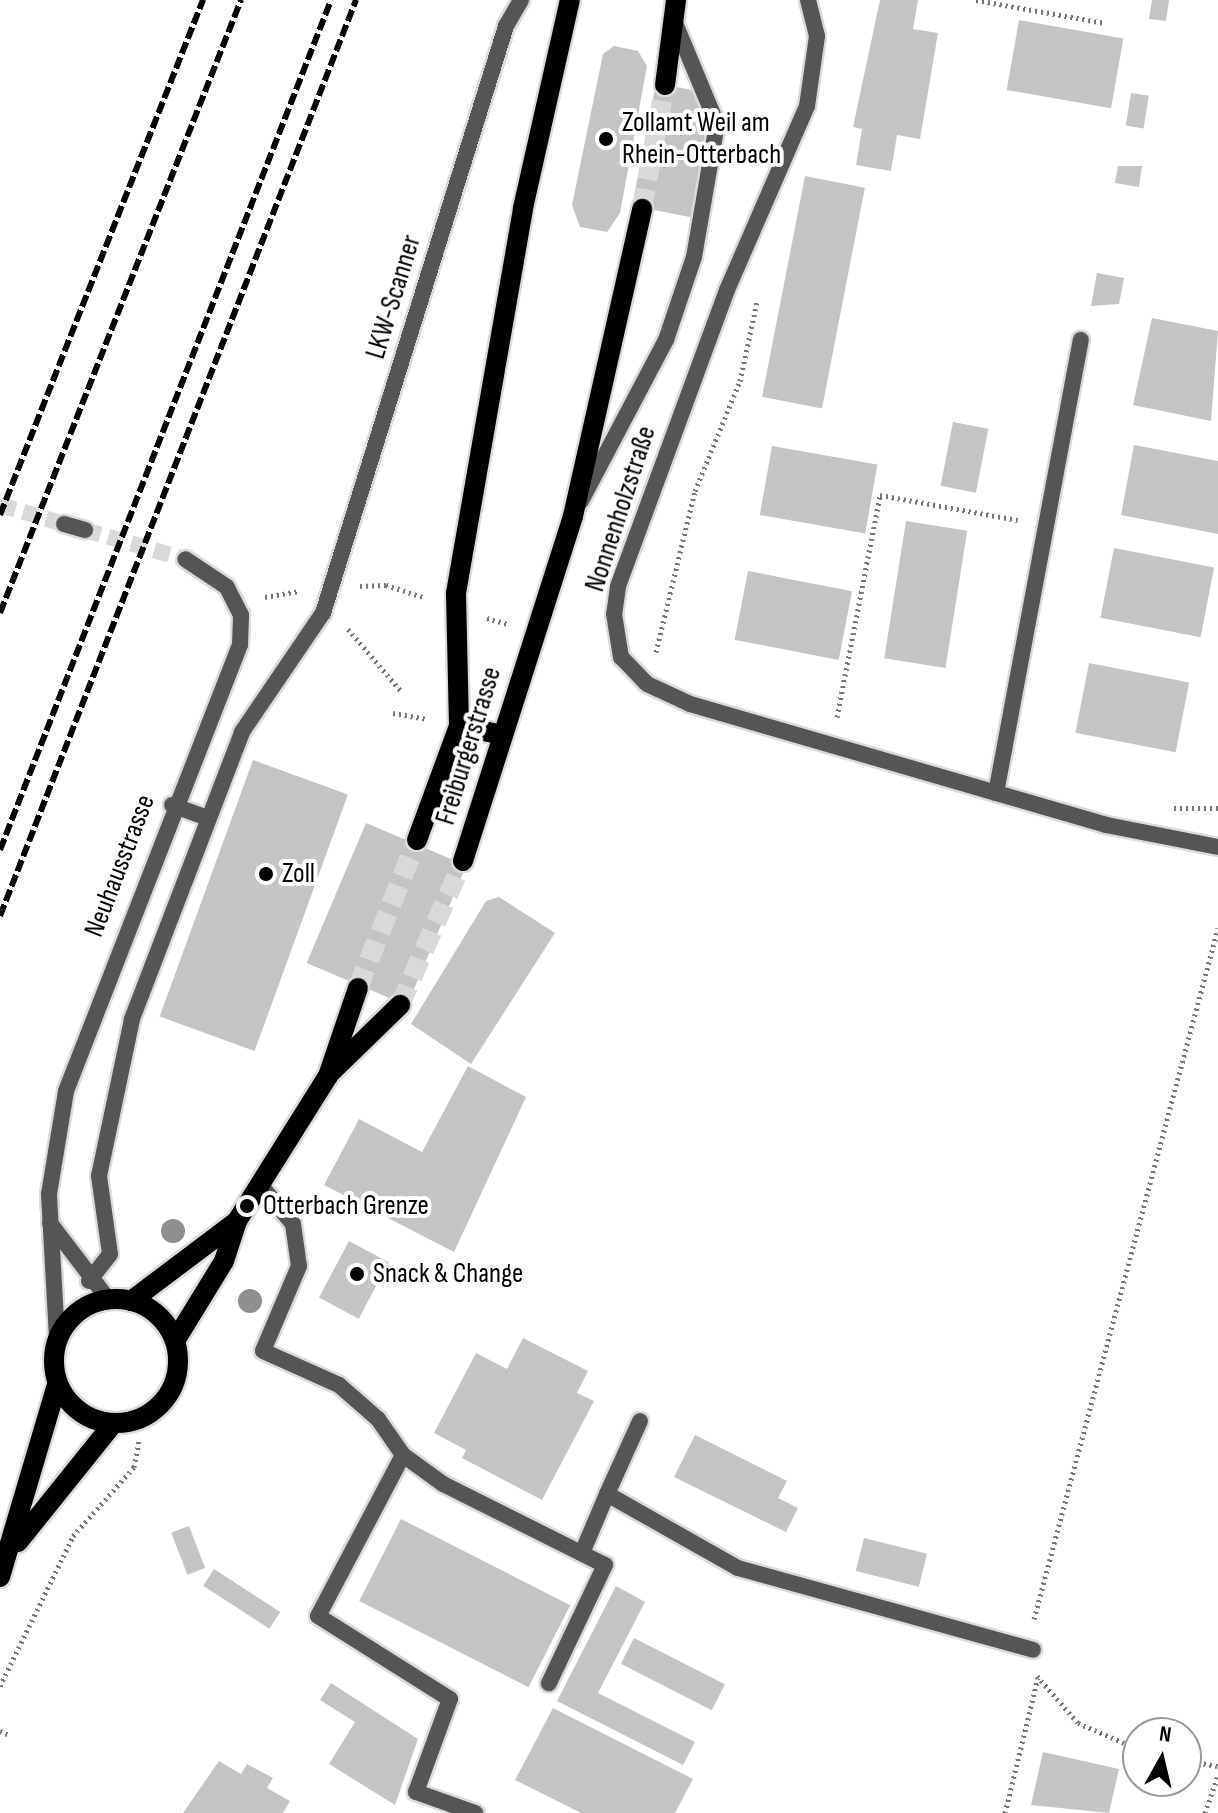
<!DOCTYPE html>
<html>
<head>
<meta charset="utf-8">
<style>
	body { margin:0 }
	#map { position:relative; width:1218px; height:1813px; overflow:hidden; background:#fff; font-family:"Sofia Sans Condensed",sans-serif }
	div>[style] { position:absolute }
	.building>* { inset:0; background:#c4c4c4; transform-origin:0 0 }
	.minor-tunnel>* { height:16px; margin-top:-8px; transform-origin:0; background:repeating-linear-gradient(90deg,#d9d9d9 0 16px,transparent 0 24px) }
	.primary-tunnel>* { height:20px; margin-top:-10px; transform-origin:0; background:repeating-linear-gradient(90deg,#d9d9d9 0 20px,transparent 0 30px) }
	.path>* { height:5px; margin-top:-2.5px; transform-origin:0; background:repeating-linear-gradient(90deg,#777 0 2px,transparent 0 6px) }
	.roads { filter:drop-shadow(2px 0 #dbdbdb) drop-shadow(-2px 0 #dbdbdb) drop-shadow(0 2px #dbdbdb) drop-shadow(0 -2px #dbdbdb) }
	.service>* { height:16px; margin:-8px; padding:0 8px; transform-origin:8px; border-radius:8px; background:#555 }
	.minor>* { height:16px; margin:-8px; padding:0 8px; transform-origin:8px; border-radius:8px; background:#555 }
	.tertiary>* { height:16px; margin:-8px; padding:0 8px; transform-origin:8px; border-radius:8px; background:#555 }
	.primary>* { height:20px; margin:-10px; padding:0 10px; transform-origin:10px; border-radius:10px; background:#000 }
	.primary>.ring { margin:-10px; padding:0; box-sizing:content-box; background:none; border:20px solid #000; border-radius:50% }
	.rail>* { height:6px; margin-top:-3px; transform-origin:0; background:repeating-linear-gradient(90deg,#000 0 12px,transparent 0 16px) }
	.trees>* { width:24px; height:24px; margin:-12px; border-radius:50%; background:#8f8f8f }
	.dots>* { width:22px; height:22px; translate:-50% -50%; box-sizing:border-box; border:4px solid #fff; border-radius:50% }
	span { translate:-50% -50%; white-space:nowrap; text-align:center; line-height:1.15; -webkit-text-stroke:8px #fff; paint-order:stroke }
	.poi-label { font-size:28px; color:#000 }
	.left { translate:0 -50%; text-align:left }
	.street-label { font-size:28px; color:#000 }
	.north { position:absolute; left:1122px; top:1717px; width:80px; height:80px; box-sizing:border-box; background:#fff; border:2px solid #999; border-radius:50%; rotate:8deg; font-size:22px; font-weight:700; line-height:32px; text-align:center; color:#000 }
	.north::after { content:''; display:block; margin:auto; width:28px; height:36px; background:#000; clip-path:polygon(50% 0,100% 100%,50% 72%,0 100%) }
</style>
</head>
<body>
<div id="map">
	<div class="building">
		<div style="clip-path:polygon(880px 0,918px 0,913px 29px,938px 33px,920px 139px,897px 135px,891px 171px,856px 165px,862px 129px,853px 127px)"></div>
		<div style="clip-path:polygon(1152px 0,1169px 0,1166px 21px,1149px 19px)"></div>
		<div style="left:1019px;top:20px;width:106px;height:71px;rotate:10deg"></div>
		<div style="clip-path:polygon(614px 46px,638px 51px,647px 66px,620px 213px,607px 232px,580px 227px,572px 205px,603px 54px)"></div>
		<div style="left:656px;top:83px;width:60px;height:125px;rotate:11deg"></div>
		<div style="left:1131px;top:93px;width:18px;height:33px;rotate:9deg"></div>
		<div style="clip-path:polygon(1118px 166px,1142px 166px,1139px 187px,1115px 183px)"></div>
		<div style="left:805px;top:176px;width:61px;height:225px;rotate:11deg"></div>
		<div style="clip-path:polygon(1097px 273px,1124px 278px,1119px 304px,1091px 306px)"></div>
		<div style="clip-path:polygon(1152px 318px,1218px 331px,1211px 421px,1133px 405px)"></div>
		<div style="left:953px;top:422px;width:36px;height:65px;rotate:11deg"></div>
		<div style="clip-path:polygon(1134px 445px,1218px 461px,1218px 534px,1121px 515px)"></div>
		<div style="left:772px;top:446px;width:107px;height:70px;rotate:10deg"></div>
		<div style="left:906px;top:521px;width:62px;height:139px;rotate:9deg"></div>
		<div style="left:1114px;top:548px;width:102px;height:71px;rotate:11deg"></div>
		<div style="left:748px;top:571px;width:106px;height:70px;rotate:11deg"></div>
		<div style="left:1089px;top:663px;width:102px;height:71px;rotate:11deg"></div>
		<div style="left:253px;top:760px;width:101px;height:273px;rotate:20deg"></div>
		<div style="left:366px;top:823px;width:109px;height:152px;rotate:23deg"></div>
		<div style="clip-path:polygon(499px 897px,555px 933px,471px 1064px,411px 1024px,486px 901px)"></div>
		<div style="clip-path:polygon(468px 1066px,526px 1097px,454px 1252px,324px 1185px,359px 1119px,422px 1152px)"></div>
		<div style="left:349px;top:1241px;width:45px;height:64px;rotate:28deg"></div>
		<div style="clip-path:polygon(523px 1338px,588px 1371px,577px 1393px,594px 1401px,542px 1500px,462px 1458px,466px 1450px,434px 1433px,476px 1353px,507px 1369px)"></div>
		<div style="clip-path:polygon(695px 1435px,787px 1481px,778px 1498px,798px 1508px,786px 1532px,674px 1477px)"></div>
		<div style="left:401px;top:1519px;width:190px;height:92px;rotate:27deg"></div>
		<div style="left:189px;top:1526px;width:45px;height:19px;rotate:69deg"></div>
		<div style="left:864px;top:1538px;width:65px;height:34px;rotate:14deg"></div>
		<div style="left:214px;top:1569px;width:79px;height:20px;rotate:33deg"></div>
		<div style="clip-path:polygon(616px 1586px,645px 1602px,598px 1693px,695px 1742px,683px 1765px,557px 1701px)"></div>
		<div style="left:634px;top:1638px;width:102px;height:29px;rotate:27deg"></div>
		<div style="clip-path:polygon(331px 1683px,418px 1739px,395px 1805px,329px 1764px,355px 1722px,320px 1700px)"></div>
		<div style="clip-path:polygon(553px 1708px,693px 1779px,675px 1813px,581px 1813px,515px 1780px)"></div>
		<div style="clip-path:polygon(1043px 1752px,1119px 1769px,1109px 1813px,1031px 1805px)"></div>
		<div style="clip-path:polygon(219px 1761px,241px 1774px,247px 1764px,273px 1778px,267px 1788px,290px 1801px,283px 1813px,183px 1813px)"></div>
	</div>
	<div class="minor-tunnel">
		<div style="left:0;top:505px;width:67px;rotate:16.5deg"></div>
		<div style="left:85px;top:530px;width:104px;rotate:16.2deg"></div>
	</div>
	<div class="primary-tunnel">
		<div style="left:642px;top:209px;width:126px;rotate:-79.5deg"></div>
		<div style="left:358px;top:988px;width:159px;rotate:-68.3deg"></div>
		<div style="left:400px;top:1005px;width:157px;rotate:-66.4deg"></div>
	</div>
	<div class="path">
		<div style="left:976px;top:0;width:131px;rotate:10.1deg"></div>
		<div style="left:360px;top:586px;width:26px;rotate:-2deg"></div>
		<div style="left:386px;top:585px;width:40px;rotate:18deg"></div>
		<div style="left:265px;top:597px;width:34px;rotate:-10deg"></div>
		<div style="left:487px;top:618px;width:22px;rotate:16deg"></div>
		<div style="left:348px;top:629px;width:82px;rotate:49.5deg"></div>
		<div style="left:656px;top:652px;width:166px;rotate:-76.4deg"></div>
		<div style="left:695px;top:491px;width:119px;rotate:-67.8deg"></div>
		<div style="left:740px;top:381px;width:81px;rotate:-77.9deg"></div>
		<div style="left:393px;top:713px;width:35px;rotate:10deg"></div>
		<div style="left:837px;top:717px;width:226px;rotate:-79deg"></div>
		<div style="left:880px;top:495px;width:140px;rotate:10.3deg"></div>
		<div style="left:1174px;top:808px;width:44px"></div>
		<div style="left:1034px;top:1619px;width:715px;rotate:-75.09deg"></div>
		<div style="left:1037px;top:1676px;width:62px;rotate:48.9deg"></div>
		<div style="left:1078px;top:1723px;width:65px;rotate:23.4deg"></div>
		<div style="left:0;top:1686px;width:167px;rotate:-64deg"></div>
		<div style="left:73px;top:1536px;width:92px;rotate:-48.5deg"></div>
		<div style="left:134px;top:1467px;width:26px;rotate:-79deg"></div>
		<div style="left:0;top:1731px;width:8px;rotate:23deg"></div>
		<div style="left:1186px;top:1760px;width:33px;rotate:11deg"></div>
		<div style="left:1005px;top:1813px;width:139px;rotate:-76.3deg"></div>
		<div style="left:1205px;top:1813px;width:40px;rotate:-71.1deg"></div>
	</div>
	<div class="roads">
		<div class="service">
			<div style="left:581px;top:501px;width:182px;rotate:-62.2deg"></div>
			<div style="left:666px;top:340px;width:88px;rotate:-71.4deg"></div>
			<div style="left:694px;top:257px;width:135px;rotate:-80.2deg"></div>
			<div style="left:717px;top:124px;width:109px;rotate:-112.6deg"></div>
			<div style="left:172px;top:805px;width:38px;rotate:20deg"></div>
			<div style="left:262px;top:1187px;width:48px;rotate:50deg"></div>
			<div style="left:293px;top:1224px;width:42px;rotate:81.9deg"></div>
			<div style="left:299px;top:1266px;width:92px;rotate:113deg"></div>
			<div style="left:263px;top:1351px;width:83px;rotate:24.1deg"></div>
			<div style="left:339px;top:1385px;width:52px;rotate:41.1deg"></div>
			<div style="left:378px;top:1419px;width:44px;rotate:55.2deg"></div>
			<div style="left:403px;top:1455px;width:49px;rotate:35.9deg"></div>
			<div style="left:443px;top:1484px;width:181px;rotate:26.6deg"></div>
			<div style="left:605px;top:1565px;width:131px;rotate:115.4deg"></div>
			<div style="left:89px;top:1281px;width:34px;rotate:-52deg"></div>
			<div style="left:110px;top:1254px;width:79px;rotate:-98deg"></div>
			<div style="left:99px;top:1176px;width:160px;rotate:-78.1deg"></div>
			<div style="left:132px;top:1019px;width:307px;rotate:-69deg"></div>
			<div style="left:242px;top:732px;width:144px;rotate:-55.8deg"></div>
			<div style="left:323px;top:613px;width:615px;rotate:-72.68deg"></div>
			<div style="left:506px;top:26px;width:30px;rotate:-60deg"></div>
			<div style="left:640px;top:1421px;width:80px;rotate:114.3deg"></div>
			<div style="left:607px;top:1494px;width:150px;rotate:29.5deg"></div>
			<div style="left:738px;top:1568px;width:306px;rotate:15.5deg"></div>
			<div style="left:403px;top:1455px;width:182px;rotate:117.8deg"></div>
			<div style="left:318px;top:1616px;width:156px;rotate:32.2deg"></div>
			<div style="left:450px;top:1699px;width:99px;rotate:110.1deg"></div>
			<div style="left:416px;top:1792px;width:63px;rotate:19.6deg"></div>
			<div style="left:582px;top:1553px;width:64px;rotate:-67deg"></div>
		</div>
		<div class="minor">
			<div style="left:64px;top:524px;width:22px;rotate:16deg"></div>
			<div style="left:996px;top:793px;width:461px;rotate:-79.4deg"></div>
			<div style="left:50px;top:1223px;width:96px;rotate:52.7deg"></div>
			<div style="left:57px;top:1338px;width:144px;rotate:-93.2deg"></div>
			<div style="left:49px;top:1194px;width:104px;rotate:-80.6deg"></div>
			<div style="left:66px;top:1091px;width:479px;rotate:-68.7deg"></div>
			<div style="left:240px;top:645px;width:30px;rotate:-88deg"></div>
			<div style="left:241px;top:615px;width:31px;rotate:-117deg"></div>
			<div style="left:227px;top:587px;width:50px;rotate:-146.3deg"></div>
		</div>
		<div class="tertiary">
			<div style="left:808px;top:0;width:37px;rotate:76deg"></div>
			<div style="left:817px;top:36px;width:71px;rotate:98.1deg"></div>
			<div style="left:807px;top:106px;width:201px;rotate:113.5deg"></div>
			<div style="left:727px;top:290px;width:316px;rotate:110.2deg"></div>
			<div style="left:618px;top:587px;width:27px;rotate:98deg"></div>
			<div style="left:614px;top:614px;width:44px;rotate:80.8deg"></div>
			<div style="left:621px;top:657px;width:37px;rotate:46deg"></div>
			<div style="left:647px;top:684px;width:47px;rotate:24.9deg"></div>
			<div style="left:690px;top:704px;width:433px;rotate:16.2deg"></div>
			<div style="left:1106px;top:825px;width:114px;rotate:11.1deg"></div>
		</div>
		<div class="primary">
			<div style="left:665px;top:85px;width:86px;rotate:-82.6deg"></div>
			<div style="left:459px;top:726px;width:45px;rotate:11.6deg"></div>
			<div style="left:417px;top:840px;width:121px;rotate:-69.8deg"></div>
			<div style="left:459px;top:726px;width:133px;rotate:-91.3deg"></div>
			<div style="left:456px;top:593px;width:391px;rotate:-80.1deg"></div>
			<div style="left:523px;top:208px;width:213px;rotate:-77.3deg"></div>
			<div style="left:463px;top:861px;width:362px;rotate:-72.3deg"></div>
			<div style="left:573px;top:516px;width:315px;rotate:-77.3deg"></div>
			<div style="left:330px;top:1073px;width:98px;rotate:-44.2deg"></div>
			<div class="ring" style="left:54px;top:1299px;width:104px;height:104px"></div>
			<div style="left:131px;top:1301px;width:133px;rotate:-37deg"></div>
			<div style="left:175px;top:1341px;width:94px;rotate:-58.5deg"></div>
			<div style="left:224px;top:1261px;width:42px;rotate:-72deg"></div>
			<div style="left:237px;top:1221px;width:171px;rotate:-57.9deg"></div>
			<div style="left:328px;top:1076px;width:93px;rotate:-71.2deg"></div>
			<div style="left:18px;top:1542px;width:151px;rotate:-51.2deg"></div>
			<div style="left:0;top:1577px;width:200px;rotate:-73.5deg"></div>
		</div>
	</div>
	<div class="rail">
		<div style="left:0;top:515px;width:554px;rotate:-68.49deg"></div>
		<div style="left:0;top:613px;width:659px;rotate:-68.54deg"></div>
		<div style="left:0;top:850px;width:912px;rotate:-68.72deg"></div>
		<div style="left:0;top:916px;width:983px;rotate:-68.76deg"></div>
	</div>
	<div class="trees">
		<div style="left:173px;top:1231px"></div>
		<div style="left:250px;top:1301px"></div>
	</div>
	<div class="dots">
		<div style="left:606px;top:139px;background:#000"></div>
		<div style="left:266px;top:874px;background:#000"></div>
		<div style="left:247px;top:1206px;background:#000"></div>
		<div style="left:357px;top:1274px;background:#000"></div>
	</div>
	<div class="poi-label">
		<span class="left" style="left:622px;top:139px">Zollamt Weil am<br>Rhein-Otterbach</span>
		<span class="left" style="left:282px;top:874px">Zoll</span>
		<span class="left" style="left:263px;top:1206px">Otterbach Grenze</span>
		<span class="left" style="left:373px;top:1274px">Snack &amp; Change</span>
	</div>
	<div class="street-label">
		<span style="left:394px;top:297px;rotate:-73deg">LKW-Scanner</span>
		<span style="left:621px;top:509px;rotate:-72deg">Nonnenholzstraße</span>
		<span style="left:469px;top:746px;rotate:-73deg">Freiburgerstrasse</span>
		<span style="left:120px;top:866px;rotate:-69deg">Neuhausstrasse</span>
	</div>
	<div class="north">N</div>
</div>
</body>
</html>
